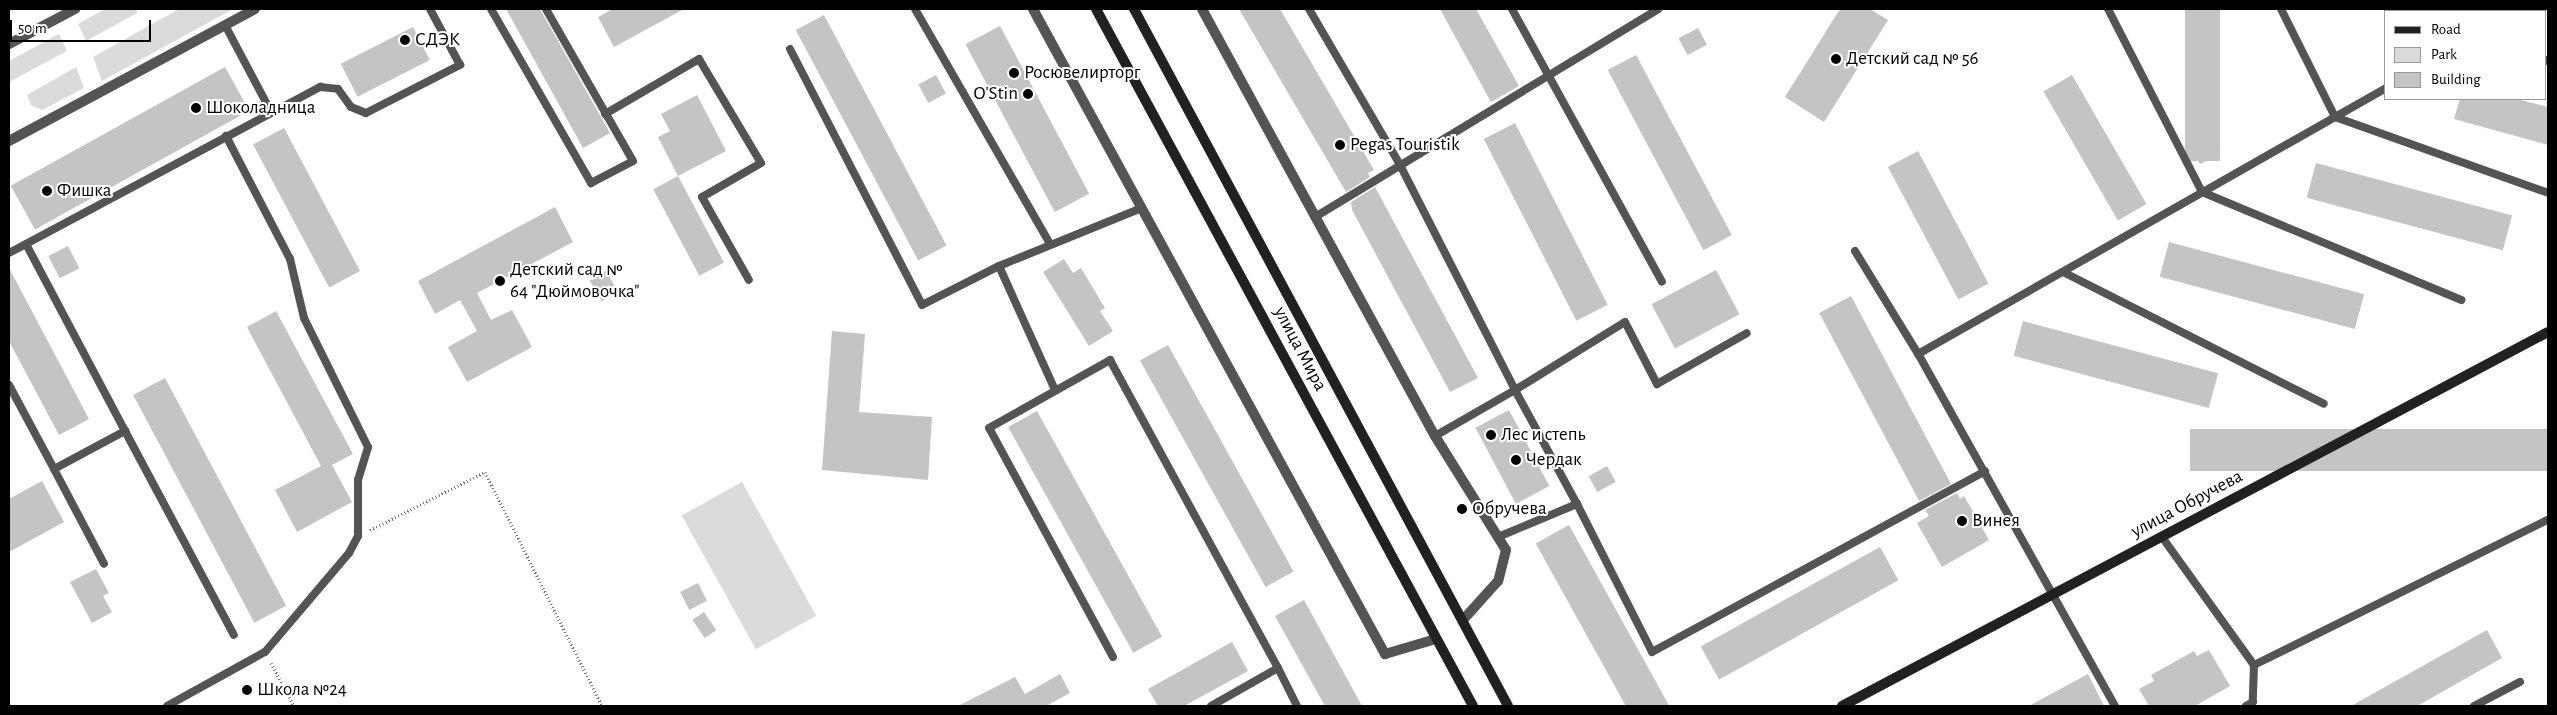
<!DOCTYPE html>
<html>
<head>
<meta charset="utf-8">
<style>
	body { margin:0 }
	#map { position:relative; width:2557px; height:715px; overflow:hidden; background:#fff; font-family:"Alegreya Sans",sans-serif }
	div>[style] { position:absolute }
	.green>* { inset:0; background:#dbdbdb; transform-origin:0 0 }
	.building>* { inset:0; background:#c4c4c4; transform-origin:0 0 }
	.path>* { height:3px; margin-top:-1.5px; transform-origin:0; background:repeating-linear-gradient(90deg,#767676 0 1px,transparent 0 3.5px) }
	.service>* { height:8px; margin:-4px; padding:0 4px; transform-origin:4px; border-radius:4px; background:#545454 }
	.minor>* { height:10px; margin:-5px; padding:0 5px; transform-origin:5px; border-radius:5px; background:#545454 }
	.tertiary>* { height:10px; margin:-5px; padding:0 5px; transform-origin:5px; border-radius:5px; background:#545454 }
	.secondary>* { height:10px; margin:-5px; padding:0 5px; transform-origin:5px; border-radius:5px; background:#212121 }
	.dots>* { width:14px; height:14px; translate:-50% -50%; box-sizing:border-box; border:2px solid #fff; border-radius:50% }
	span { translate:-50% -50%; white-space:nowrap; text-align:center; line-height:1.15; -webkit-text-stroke:4px #fff; paint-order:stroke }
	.poi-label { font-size:19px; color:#000 }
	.left { translate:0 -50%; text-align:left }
	.right { translate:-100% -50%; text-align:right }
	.street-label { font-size:19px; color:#000 }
	.frame { position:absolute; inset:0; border:10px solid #000; pointer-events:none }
	.legend { position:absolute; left:2384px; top:10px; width:162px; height:90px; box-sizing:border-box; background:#fff; border:1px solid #999; margin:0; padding:6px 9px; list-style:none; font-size:15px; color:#000 }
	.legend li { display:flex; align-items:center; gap:10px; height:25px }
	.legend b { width:25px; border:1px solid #999 }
	.scale { position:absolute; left:10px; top:20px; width:141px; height:22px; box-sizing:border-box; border:2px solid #000; border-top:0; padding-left:6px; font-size:15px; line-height:18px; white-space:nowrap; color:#000; -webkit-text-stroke:4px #fff; paint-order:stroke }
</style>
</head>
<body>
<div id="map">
	<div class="green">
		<div style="clip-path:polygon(105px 9px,137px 9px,137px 13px,86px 41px,78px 24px)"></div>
		<div style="clip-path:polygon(179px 9px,233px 9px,102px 81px,93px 57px)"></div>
		<div style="clip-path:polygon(59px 34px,67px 51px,9px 82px,9px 61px)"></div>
		<div style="clip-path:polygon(76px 67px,84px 88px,42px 110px,31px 105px,27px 95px)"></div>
		<div style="left:742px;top:482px;width:153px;height:69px;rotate:61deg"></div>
	</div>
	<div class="building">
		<div style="clip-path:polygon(506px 9px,540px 9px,610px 133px,583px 148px)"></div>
		<div style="clip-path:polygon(613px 9px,684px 9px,614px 47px,598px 17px)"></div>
		<div style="clip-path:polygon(1239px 9px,1280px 9px,1374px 170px,1368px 173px,1370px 177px,1346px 192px)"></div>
		<div style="clip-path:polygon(1440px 9px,1476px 9px,1519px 86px,1491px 102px)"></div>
		<div style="clip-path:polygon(1840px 9px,1870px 9px,1888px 20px,1824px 122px,1785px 97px)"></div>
		<div style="left:2185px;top:9px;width:35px;height:152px"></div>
		<div style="left:824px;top:15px;width:261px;height:32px;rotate:62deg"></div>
		<div style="left:1000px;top:26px;width:190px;height:39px;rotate:62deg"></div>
		<div style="left:413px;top:27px;width:37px;height:81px;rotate:63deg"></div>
		<div style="left:1698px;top:28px;width:19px;height:22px;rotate:62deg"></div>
		<div style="left:1636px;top:55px;width:204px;height:32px;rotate:62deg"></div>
		<div style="left:225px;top:67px;width:50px;height:245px;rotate:61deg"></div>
		<div style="left:936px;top:75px;width:21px;height:20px;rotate:62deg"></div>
		<div style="left:2072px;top:75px;width:149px;height:33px;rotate:60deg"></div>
		<div style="clip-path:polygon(697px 95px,726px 151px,678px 176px,658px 137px,670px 131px,661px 114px)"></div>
		<div style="clip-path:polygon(2460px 99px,2517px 99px,2548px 107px,2548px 145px,2454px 119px)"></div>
		<div style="left:1515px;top:123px;width:204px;height:35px;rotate:63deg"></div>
		<div style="left:284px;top:128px;width:162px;height:35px;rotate:62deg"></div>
		<div style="left:2209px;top:133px;width:23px;height:23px;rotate:61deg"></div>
		<div style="left:1918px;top:151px;width:150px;height:34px;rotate:62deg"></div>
		<div style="left:2316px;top:163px;width:203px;height:36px;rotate:15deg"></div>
		<div style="left:678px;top:176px;width:98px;height:28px;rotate:62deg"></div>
		<div style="clip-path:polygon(1375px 187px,1478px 378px,1450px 392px,1352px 210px,1351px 202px)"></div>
		<div style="clip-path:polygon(555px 207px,573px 242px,477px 293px,491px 320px,512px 310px,532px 347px,467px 382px,448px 347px,477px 331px,460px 300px,435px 314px,418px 281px)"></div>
		<div style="left:2169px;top:242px;width:202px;height:36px;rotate:15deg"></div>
		<div style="left:68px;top:246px;width:25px;height:22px;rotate:63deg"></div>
		<div style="clip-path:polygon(1064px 259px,1073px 273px,1081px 268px,1105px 308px,1100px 311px,1113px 331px,1089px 346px,1043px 272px)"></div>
		<div style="clip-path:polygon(9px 268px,89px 419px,59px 435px,9px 341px)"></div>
		<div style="left:1716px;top:270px;width:50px;height:73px;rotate:62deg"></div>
		<div style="left:606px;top:271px;width:24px;height:19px;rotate:60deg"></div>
		<div style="left:1851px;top:296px;width:213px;height:36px;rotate:62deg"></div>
		<div style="clip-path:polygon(276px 311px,353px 454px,332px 465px,352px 502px,297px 532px,275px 490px,321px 466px,247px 327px)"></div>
		<div style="left:2023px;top:321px;width:202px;height:36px;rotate:15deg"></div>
		<div style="clip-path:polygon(832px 331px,865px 334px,859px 412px,932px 417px,928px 480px,822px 470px)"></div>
		<div style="left:1168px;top:345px;width:259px;height:32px;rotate:61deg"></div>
		<div style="left:165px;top:378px;width:258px;height:36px;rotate:62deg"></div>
		<div style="left:1509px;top:410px;width:86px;height:38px;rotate:62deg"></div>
		<div style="left:1037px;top:411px;width:258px;height:33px;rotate:61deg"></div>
		<div style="left:2548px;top:429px;width:42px;height:358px;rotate:90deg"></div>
		<div style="left:1607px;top:466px;width:18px;height:21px;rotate:61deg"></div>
		<div style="clip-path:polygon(42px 481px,64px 522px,9px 552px,9px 499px)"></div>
		<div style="clip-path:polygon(1957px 493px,1960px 499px,1964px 496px,1989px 540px,1942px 567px,1917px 523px,1929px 516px,1925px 510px)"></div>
		<div style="left:1569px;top:525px;width:206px;height:38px;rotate:61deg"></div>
		<div style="left:1880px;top:547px;width:38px;height:205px;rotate:61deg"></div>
		<div style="clip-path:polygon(96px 569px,109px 593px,103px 596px,112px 612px,92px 623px,70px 582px)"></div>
		<div style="left:698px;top:583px;width:20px;height:20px;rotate:63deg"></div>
		<div style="clip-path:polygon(1304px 600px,1362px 706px,1325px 706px,1275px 616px)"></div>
		<div style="left:704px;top:612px;width:22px;height:14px;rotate:56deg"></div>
		<div style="clip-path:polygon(2487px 630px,2502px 658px,2417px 706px,2351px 706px)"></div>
		<div style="clip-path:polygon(1232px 642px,1248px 671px,1184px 706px,1158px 706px,1148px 689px)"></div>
		<div style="clip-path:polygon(2209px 650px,2230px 686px,2195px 706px,2149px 706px,2139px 689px,2154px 681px,2151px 675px,2194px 651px,2197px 656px)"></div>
		<div style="clip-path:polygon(1060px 674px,1070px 693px,1046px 706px,958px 706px,1015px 677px,1025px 694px)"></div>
		<div style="clip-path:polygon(2088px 674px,2104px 706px,2029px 706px)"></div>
	</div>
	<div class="path">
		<div style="left:370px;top:530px;width:129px;rotate:-26.8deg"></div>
		<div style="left:485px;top:472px;width:262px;rotate:63.4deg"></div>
		<div style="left:271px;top:663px;width:49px;rotate:61.9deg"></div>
	</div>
	<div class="service">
		<div style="left:491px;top:9px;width:201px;rotate:60.1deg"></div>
		<div style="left:591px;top:183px;width:47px;rotate:-27.6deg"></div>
		<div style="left:633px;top:161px;width:175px;rotate:-119.8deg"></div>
		<div style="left:915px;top:9px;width:271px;rotate:60.1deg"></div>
		<div style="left:1309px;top:9px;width:181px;rotate:59.7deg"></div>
		<div style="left:1400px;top:165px;width:253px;rotate:62.9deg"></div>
		<div style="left:1515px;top:390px;width:129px;rotate:-31.7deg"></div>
		<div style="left:1625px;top:322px;width:70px;rotate:62.7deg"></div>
		<div style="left:1657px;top:384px;width:103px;rotate:-29.5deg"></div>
		<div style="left:1512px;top:9px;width:311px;rotate:61.2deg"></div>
		<div style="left:2108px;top:9px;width:206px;rotate:62.8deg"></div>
		<div style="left:2202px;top:192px;width:281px;rotate:22.6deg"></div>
		<div style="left:2281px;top:9px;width:121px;rotate:63.4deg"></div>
		<div style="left:2335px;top:117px;width:226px;rotate:19.6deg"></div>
		<div style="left:2464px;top:9px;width:2px;rotate:63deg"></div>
		<div style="left:2521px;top:11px;width:5px;rotate:-22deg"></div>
		<div style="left:225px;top:25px;width:98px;rotate:62.1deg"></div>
		<div style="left:790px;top:49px;width:288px;rotate:62.7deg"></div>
		<div style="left:922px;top:305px;width:86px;rotate:-26.9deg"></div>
		<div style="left:999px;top:266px;width:136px;rotate:65.7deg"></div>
		<div style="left:2546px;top:60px;width:2px;rotate:27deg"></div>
		<div style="left:605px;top:114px;width:109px;rotate:-30.3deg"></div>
		<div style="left:699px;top:59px;width:121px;rotate:59.2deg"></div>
		<div style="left:761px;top:163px;width:68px;rotate:150deg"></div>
		<div style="left:702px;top:197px;width:95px;rotate:60.5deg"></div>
		<div style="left:1315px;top:217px;width:401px;rotate:-31.2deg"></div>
		<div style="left:26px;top:244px;width:212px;rotate:62.1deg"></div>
		<div style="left:1855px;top:251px;width:121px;rotate:58.5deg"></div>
		<div style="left:9px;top:253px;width:353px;rotate:-28.1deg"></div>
		<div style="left:320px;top:87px;width:18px;rotate:6deg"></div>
		<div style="left:338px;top:89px;width:22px;rotate:54deg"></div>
		<div style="left:351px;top:107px;width:16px;rotate:22deg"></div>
		<div style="left:366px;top:113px;width:106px;rotate:-27.1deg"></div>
		<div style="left:460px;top:65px;width:64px;rotate:-118.2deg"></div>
		<div style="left:999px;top:266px;width:154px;rotate:-22.1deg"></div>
		<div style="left:2063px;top:272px;width:292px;rotate:26.8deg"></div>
		<div style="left:9px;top:385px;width:95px;rotate:61.8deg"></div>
		<div style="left:54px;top:469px;width:81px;rotate:-28.2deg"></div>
		<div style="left:125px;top:431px;width:231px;rotate:61.9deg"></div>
		<div style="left:1435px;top:436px;width:92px;rotate:-29.9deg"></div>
		<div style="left:1515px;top:390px;width:130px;rotate:61.5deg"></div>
		<div style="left:54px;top:469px;width:107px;rotate:62.2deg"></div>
		<div style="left:1498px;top:537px;width:86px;rotate:-22.7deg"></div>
		<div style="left:1577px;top:504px;width:166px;rotate:63.1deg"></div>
		<div style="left:1652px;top:652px;width:379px;rotate:-28.5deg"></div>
		<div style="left:2162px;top:537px;width:158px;rotate:54.3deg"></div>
		<div style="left:2254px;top:665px;width:37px;rotate:92deg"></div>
		<div style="left:2253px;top:702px;width:8px;rotate:150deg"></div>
		<div style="left:1113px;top:657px;width:260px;rotate:-118.4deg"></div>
		<div style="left:989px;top:428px;width:139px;rotate:-29.3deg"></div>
		<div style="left:1110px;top:360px;width:351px;rotate:61.4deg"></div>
		<div style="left:2254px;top:665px;width:328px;rotate:-26.3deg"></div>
		<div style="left:167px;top:706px;width:112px;rotate:-28.9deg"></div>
		<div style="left:265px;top:652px;width:130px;rotate:-49.7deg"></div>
		<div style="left:349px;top:553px;width:19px;rotate:-62deg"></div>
		<div style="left:358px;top:536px;width:56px;rotate:-90deg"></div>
		<div style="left:358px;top:480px;width:34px;rotate:-73deg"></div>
		<div style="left:368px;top:447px;width:144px;rotate:-116.4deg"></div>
		<div style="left:304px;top:318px;width:61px;rotate:-103.3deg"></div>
		<div style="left:290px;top:259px;width:139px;rotate:-117.5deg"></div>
		<div style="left:1211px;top:706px;width:77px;rotate:-29.6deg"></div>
		<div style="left:1278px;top:668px;width:42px;rotate:63.4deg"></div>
		<div style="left:2115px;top:706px;width:403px;rotate:-119.2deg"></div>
		<div style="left:1918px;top:354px;width:538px;rotate:-29.61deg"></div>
		<div style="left:2474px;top:706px;width:52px;rotate:-27.6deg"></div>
	</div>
	<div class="minor">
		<div style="left:1033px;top:9px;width:735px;rotate:61.38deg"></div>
		<div style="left:1385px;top:654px;width:53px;rotate:-16.4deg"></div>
		<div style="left:1202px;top:9px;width:486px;rotate:61.4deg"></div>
		<div style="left:1435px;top:436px;width:134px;rotate:58.1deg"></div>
		<div style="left:1506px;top:550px;width:32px;rotate:104deg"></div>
		<div style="left:1498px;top:581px;width:52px;rotate:131.9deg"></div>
	</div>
	<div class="tertiary">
		<div style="left:9px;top:44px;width:75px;rotate:-27.9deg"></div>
		<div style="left:9px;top:141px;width:279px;rotate:-28.2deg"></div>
	</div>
	<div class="secondary">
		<div style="left:1096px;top:9px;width:792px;rotate:61.59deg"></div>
		<div style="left:1134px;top:9px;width:791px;rotate:61.78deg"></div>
		<div style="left:1842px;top:706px;width:799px;rotate:-27.91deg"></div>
	</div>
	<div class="dots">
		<div style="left:405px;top:40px;background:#000"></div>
		<div style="left:1836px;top:59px;background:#000"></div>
		<div style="left:1014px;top:73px;background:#000"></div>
		<div style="left:1028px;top:94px;background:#000"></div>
		<div style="left:196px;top:108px;background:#000"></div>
		<div style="left:1340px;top:145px;background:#000"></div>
		<div style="left:47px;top:191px;background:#000"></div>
		<div style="left:500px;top:281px;background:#000"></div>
		<div style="left:1491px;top:435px;background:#000"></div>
		<div style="left:1516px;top:460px;background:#000"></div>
		<div style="left:1462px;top:509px;background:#000"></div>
		<div style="left:1962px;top:521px;background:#000"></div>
		<div style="left:247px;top:690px;background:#000"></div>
	</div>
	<div class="poi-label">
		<span class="left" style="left:415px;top:40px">СДЭК</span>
		<span class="left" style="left:1846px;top:59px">Детский сад № 56</span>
		<span class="left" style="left:1024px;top:73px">Росювелирторг</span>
		<span class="right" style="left:1018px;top:94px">O'Stin</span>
		<span class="left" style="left:206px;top:108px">Шоколадница</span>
		<span class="left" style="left:1350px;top:145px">Pegas Touristik</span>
		<span class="left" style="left:57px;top:191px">Фишка</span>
		<span class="left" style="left:510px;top:281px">Детский сад №<br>64 "Дюймовочка"</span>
		<span class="left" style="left:1501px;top:435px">Лес и степь</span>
		<span class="left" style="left:1526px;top:460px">Чердак</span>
		<span class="left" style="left:1472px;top:509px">Обручева</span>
		<span class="left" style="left:1972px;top:521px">Винея</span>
		<span class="left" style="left:257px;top:690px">Школа №24</span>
	</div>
	<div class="street-label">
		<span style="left:1300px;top:349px;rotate:62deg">улица Мира</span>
		<span style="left:2187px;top:504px;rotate:-28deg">улица Обручева</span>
	</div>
	<div class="frame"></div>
	<ul class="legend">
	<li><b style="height:6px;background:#212121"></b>Road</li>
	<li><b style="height:14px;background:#dbdbdb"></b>Park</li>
	<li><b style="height:14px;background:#c4c4c4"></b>Building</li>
	</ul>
	<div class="scale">50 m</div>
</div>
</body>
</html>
